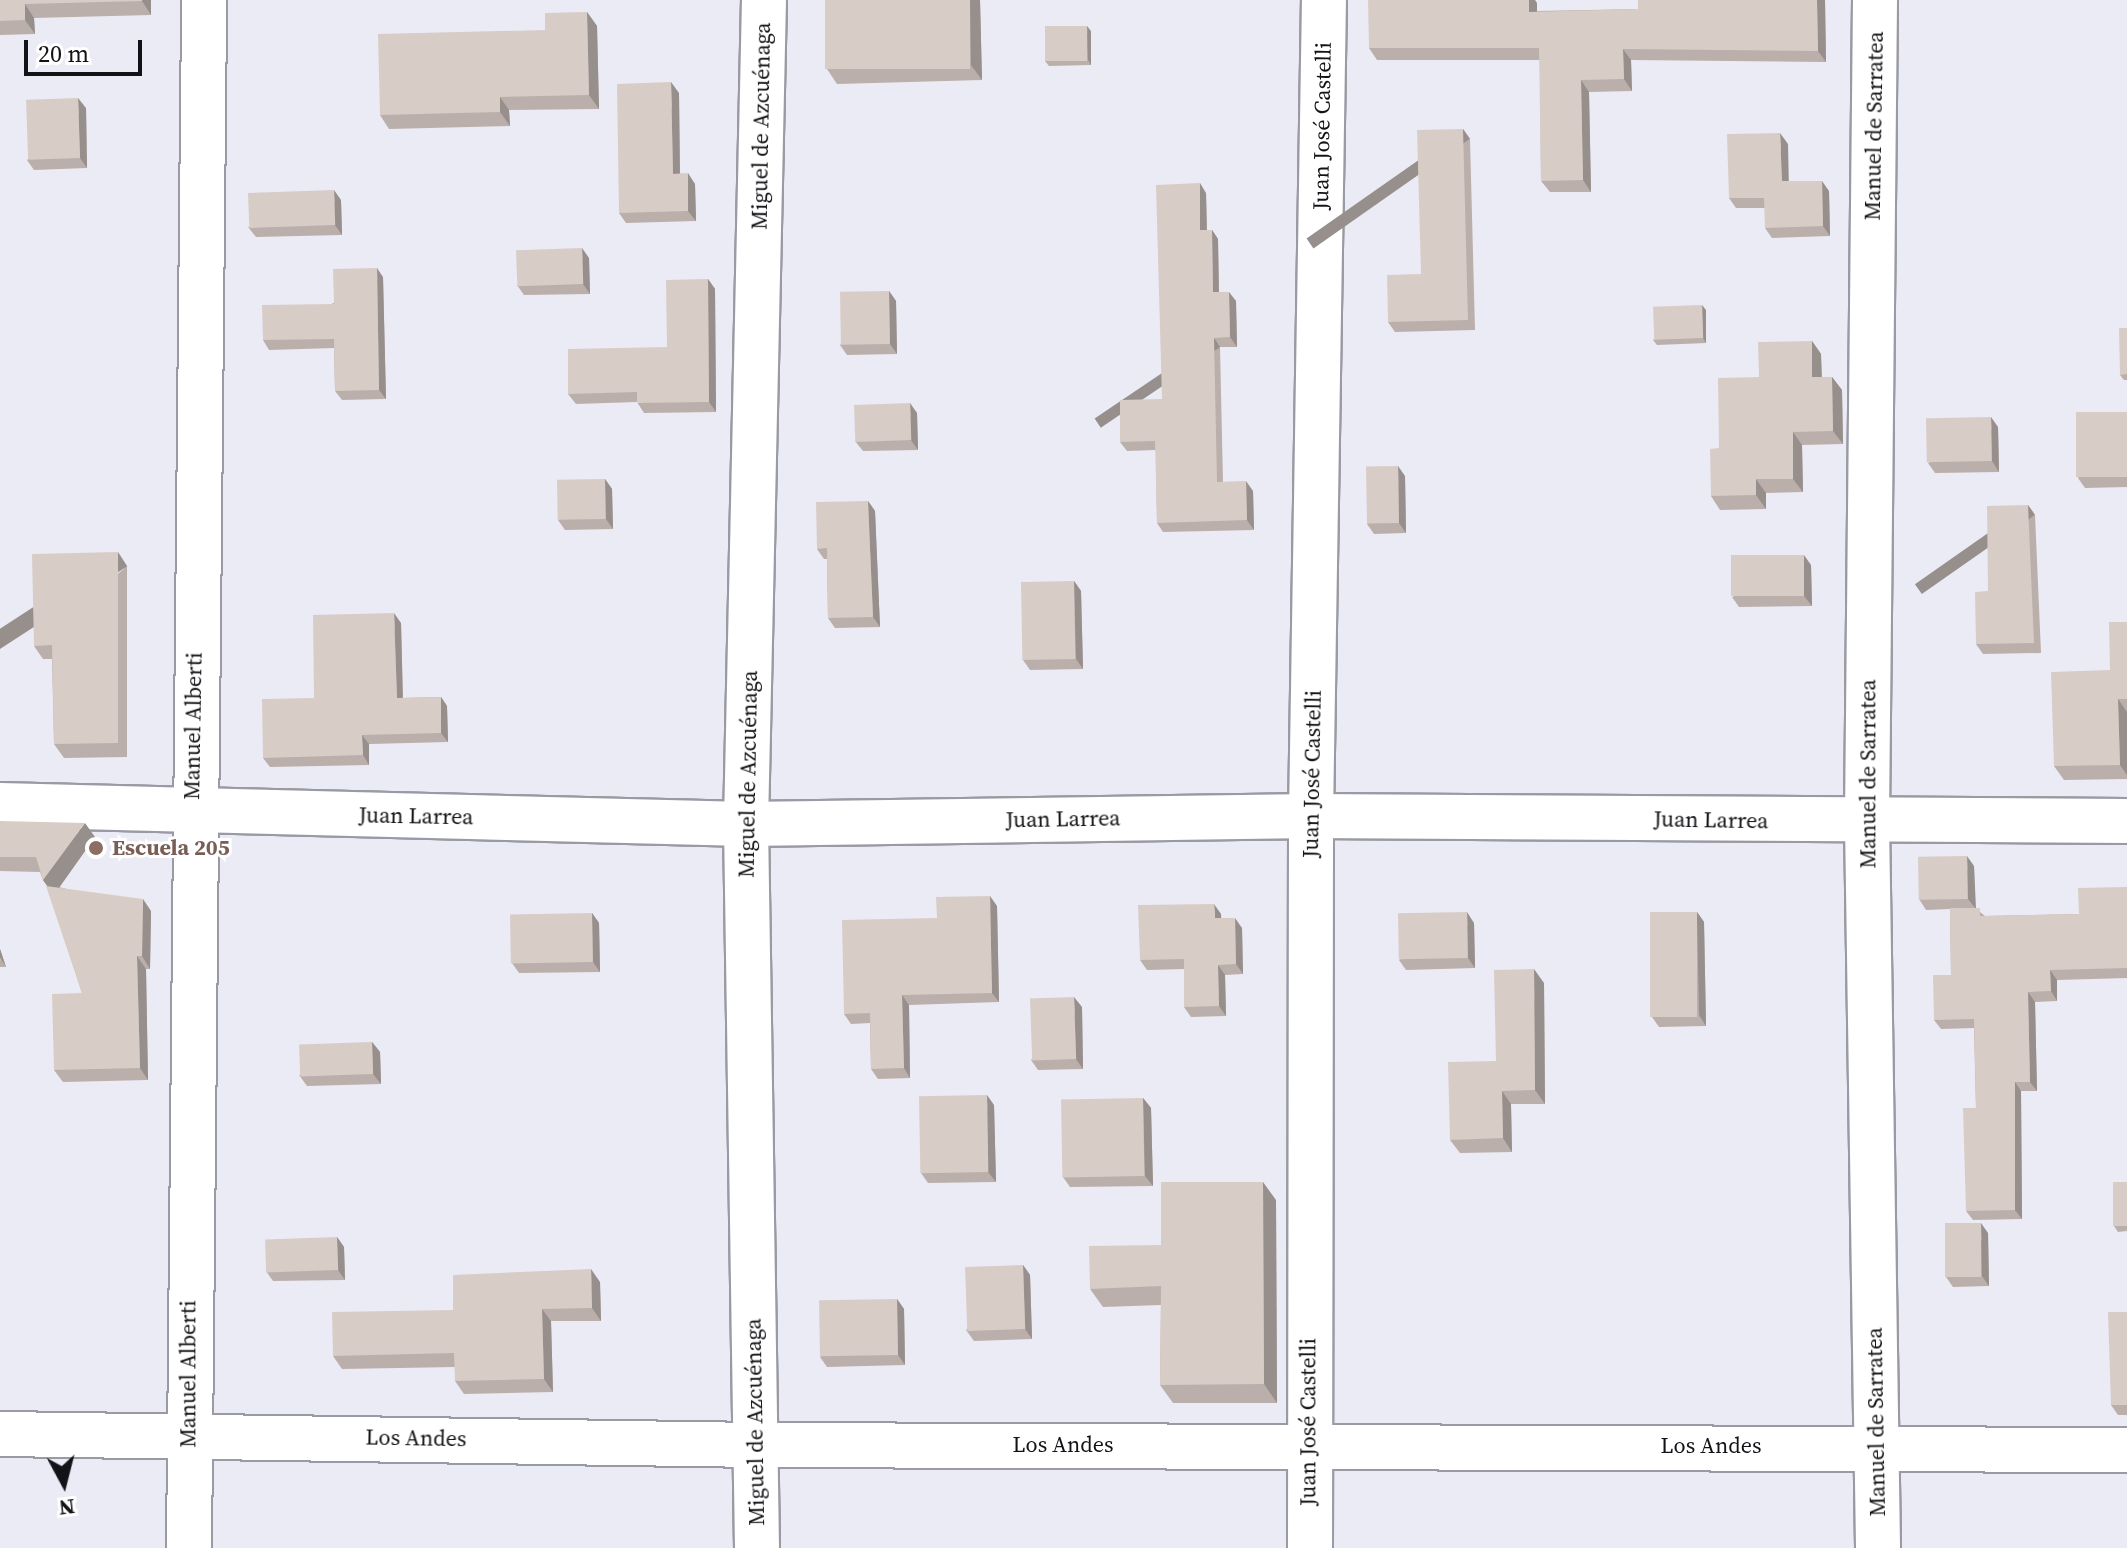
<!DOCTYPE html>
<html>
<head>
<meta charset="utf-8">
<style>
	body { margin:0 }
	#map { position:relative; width:2127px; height:1548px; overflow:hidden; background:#ebebf6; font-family:"Source Serif 4",serif }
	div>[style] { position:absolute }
	.roads { filter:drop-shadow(2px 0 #9a9aa4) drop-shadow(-2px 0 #9a9aa4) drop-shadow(0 2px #9a9aa4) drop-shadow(0 -2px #9a9aa4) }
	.minor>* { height:44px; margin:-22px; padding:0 22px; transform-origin:22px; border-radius:22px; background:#fff }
	.wall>* { inset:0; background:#baafaa }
	.shaded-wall>* { inset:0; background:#978f8b; transform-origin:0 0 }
	.building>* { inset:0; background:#d8ccc6; transform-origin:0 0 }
	.dots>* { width:22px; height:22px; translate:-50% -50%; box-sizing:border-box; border:4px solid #fff; border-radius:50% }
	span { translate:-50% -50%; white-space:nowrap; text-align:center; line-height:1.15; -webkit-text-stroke:6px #fff; paint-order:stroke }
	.street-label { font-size:22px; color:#131317 }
	.education-label { font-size:22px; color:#785e54; font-weight:700 }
	.left { translate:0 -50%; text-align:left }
	.north { position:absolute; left:24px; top:1444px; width:80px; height:80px; -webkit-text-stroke:6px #fff; paint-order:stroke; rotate:173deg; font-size:22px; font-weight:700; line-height:32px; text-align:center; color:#131317 }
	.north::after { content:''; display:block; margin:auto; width:28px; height:36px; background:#131317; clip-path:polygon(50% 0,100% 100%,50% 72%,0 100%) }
	.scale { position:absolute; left:24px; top:40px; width:118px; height:36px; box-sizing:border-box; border:4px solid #131317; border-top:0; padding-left:10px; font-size:24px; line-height:28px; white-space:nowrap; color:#131317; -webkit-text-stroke:6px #fff; paint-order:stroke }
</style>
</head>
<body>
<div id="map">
	<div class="roads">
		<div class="minor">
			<div style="left:1875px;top:0;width:822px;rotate:90.56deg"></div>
			<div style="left:1867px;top:822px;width:726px;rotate:89.13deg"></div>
			<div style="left:0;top:805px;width:746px;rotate:1.46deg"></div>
			<div style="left:746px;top:824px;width:565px;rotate:-0.81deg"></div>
			<div style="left:1311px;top:816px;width:816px;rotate:0.35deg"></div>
			<div style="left:0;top:1434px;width:755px;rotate:0.83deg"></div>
			<div style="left:755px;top:1445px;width:1372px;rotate:0.21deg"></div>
			<div style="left:189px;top:1548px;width:1548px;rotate:-89.44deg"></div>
			<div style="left:757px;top:1548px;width:724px;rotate:-90.87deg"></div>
			<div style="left:746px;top:824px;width:824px;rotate:-88.75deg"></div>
			<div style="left:1310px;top:1548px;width:732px;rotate:-89.92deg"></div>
			<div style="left:1311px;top:816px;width:816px;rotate:-89.09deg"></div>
		</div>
	</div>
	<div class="wall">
		<div style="clip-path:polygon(0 0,151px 0,151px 15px,34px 18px,35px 34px,0 35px)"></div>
		<div style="clip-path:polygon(980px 0,982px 80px,837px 84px,827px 69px)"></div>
		<div style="clip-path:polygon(1638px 0,1825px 0,1826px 62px,1631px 60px,1632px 91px,1589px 92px,1591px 192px,1550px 192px,1541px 181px,1540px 60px,1377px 60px,1369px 48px,1537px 3px,1537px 11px,1638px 9px)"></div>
		<div style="clip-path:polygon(587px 12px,597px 26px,599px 109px,509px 110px,510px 126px,389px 129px,380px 115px,545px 30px)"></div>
		<div style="clip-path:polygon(1091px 31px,1091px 65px,1049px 66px,1045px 61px)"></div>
		<div style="clip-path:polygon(679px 93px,680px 173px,695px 184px,696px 221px,626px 223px,619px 213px)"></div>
		<div style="clip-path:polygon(86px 108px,87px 168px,34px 170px,27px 160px)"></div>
		<div style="clip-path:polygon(1463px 129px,1470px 139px,1475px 330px,1395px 332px,1388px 322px,1421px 274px)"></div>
		<div style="clip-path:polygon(1788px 144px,1788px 181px,1829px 191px,1830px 236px,1772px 238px,1765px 228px,1765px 208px,1736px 208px,1729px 198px)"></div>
		<div style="clip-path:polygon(1206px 193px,1207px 230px,1212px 230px,1218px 239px,1219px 292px,1236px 301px,1237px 347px,1220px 347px,1223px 482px,1253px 491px,1254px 530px,1163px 532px,1157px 523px,1156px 450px,1127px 451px,1120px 442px,1162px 399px)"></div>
		<div style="clip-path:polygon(341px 200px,342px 235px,256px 237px,248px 227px)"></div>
		<div style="clip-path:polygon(589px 258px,590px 294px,524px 295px,517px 285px)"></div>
		<div style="clip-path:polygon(383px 277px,386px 399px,342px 400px,335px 391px,334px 348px,269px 350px,263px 340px)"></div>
		<div style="clip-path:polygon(708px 279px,715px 289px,716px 412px,644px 413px,637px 402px,576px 404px,568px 394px,667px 347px)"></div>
		<div style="clip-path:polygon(889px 291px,896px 301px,897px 354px,847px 355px,840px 345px)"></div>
		<div style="clip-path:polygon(1706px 310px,1706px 343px,1657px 345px,1653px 340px)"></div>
		<div style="clip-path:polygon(2127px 328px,2127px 380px,2124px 380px,2120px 375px)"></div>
		<div style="clip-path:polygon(1812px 341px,1821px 354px,1822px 377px,1832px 377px,1842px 390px,1843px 444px,1802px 445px,1803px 492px,1766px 493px,1766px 509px,1720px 510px,1711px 496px,1719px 448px,1759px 377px)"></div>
		<div style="clip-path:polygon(2127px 412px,2127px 487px,2085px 488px,2078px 478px)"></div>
		<div style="clip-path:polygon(917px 413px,918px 450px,863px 451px,855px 441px)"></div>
		<div style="clip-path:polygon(1998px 427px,1999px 472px,1935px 473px,1928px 463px)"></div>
		<div style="clip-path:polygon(1405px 476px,1406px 533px,1374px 534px,1367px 524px)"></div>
		<div style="clip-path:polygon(605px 479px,612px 489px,613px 529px,565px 530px,558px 520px)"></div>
		<div style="clip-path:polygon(868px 501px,875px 511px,880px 627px,835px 628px,828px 618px,827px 559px,824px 559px,817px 549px)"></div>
		<div style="clip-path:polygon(2028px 505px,2035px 515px,2041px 653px,1983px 654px,1976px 644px,1988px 591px)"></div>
		<div style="clip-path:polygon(1811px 565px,1812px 606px,1739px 607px,1732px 597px)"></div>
		<div style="clip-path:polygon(127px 566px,127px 757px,64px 758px,54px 744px,52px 659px,43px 659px,34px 646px)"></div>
		<div style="clip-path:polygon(1074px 581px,1081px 591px,1083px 669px,1030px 670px,1023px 660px)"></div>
		<div style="clip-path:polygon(2127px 622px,2127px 779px,2064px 780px,2054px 766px,2110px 670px)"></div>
		<div style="clip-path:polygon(401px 623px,403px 698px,441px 697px,447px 706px,448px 742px,369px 744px,369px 765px,270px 767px,263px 758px,314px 698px)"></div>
		<div style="clip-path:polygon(0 821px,95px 837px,59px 887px,151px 911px,150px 969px,146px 969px,148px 1080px,63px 1082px,54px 1070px,82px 993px,47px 886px,43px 880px,40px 872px,0 871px)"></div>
		<div style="clip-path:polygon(1974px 866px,1975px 908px,1985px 916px,2079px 914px,2127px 887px,2127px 978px,2057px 980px,2057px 1001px,2035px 1002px,2037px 1091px,2021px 1091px,2022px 1219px,1973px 1220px,1966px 1211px,1976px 1108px,1974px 1028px,1941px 1029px,1934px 1020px,1951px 975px,1950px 909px,1926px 910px,1919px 899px)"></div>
		<div style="clip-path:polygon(997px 906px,999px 1002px,909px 1005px,910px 1078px,878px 1079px,871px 1069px,870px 1023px,851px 1024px,844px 1014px,937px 918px)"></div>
		<div style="clip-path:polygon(1697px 912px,1704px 922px,1706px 1026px,1659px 1027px,1652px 1017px)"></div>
		<div style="clip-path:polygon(592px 913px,599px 923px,600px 972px,519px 973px,512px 963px)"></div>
		<div style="clip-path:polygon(1221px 914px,1221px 918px,1242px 928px,1243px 974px,1225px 975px,1226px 1016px,1191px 1017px,1184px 1007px,1184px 969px,1147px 970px,1140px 960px)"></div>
		<div style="clip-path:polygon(1474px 923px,1475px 968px,1406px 970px,1399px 960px)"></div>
		<div style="clip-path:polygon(0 949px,6px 967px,0 967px)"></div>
		<div style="clip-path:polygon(1544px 983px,1545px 1104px,1511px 1104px,1512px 1152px,1460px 1153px,1450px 1140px)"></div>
		<div style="clip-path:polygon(1082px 1007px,1083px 1069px,1038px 1070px,1031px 1060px)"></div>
		<div style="clip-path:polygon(372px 1042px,380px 1052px,381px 1084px,307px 1086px,299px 1075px)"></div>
		<div style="clip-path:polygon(1143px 1098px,1151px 1108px,1153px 1186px,1070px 1187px,1063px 1177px)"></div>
		<div style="clip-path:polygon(994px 1105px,996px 1182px,928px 1183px,921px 1173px)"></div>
		<div style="clip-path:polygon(2127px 1182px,2127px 1231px,2118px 1232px,2114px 1226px)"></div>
		<div style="clip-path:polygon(1276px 1200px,1277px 1403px,1173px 1403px,1160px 1385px,1161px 1305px,1103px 1307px,1090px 1289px,1161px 1245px)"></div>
		<div style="clip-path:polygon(1988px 1233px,1989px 1286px,1953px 1287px,1946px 1277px)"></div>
		<div style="clip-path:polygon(337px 1237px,344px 1247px,345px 1280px,273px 1281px,266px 1271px)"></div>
		<div style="clip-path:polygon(1023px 1265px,1030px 1275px,1032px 1339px,974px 1341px,966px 1330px)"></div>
		<div style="clip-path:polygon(600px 1282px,601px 1321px,551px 1321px,553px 1392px,464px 1394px,455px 1381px,455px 1367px,342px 1369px,333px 1356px,453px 1310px)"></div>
		<div style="clip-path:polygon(897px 1299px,904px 1309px,905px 1365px,827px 1367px,820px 1357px)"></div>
		<div style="clip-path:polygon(2127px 1312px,2127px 1415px,2118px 1415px,2111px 1405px)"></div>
	</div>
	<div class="shaded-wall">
		<div style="clip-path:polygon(142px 0,151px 0,151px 15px,142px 1px)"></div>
		<div style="clip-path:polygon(970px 0,980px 0,982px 80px,971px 65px)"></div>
		<div style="clip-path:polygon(1529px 0,1535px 0,1537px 3px,1537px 23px,1529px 12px)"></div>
		<div style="clip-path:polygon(1817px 0,1825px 0,1826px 62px,1818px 51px)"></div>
		<div style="clip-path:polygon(25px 4px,34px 18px,35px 34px,25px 20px)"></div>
		<div style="clip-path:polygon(587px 12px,597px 26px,599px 109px,589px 95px)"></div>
		<div style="clip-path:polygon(1087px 26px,1091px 31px,1091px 65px,1088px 60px)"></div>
		<div style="clip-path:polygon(1623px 49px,1631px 60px,1632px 91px,1624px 79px)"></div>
		<div style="clip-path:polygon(1581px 80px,1589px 92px,1591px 192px,1583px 180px)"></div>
		<div style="clip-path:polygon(671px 82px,679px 93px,680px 184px,673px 174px)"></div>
		<div style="clip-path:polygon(500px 97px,509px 110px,510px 126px,500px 112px)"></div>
		<div style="clip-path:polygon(78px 98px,86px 108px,87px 168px,80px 158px)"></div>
		<div style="left:1463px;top:129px;width:12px;height:191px;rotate:55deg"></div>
		<div style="clip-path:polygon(1780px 133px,1788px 144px,1789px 191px,1782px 181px)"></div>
		<div style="clip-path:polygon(688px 173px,695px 184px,696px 221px,688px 211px)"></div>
		<div style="clip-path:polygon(1822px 181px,1829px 191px,1830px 236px,1823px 226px)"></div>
		<div style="clip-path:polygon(1200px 183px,1206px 193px,1207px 239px,1200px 230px)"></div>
		<div style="clip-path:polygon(334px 190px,341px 200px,342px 235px,335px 225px)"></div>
		<div style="clip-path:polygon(1212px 230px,1218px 239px,1219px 301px,1213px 292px)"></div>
		<div style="clip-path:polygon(582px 248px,589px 258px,590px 294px,583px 284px)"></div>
		<div style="clip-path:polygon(377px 268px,383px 277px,386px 399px,379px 390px)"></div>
		<div style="clip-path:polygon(708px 279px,715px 289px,716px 412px,709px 402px)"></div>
		<div style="clip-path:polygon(889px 291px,896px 301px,897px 354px,890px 344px)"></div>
		<div style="clip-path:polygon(1229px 292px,1236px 301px,1237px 347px,1230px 337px)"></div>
		<div style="clip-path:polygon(1702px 305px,1706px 310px,1706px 343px,1703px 338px)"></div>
		<div style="left:1214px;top:338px;width:11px;height:144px;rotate:56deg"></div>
		<div style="clip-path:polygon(1812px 341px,1821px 354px,1822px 391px,1812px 377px)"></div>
		<div style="clip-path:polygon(1832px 377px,1842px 390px,1843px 444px,1833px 431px)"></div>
		<div style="clip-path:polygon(910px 403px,917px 413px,918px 450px,911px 440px)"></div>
		<div style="clip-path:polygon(1991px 417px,1998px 427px,1999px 472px,1992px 461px)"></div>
		<div style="clip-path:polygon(1793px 432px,1802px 445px,1803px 492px,1793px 479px)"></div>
		<div style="clip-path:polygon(1398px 466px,1405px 476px,1406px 533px,1399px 523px)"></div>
		<div style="clip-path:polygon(605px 479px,612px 489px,613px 529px,606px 519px)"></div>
		<div style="clip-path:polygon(1756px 479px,1766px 493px,1766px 509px,1756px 495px)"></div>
		<div style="clip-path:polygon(1246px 481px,1253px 491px,1254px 530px,1247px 520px)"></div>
		<div style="clip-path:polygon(868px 501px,875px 511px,880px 627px,873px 617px)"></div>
		<div style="left:2028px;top:505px;width:12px;height:138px;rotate:55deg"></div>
		<div style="left:118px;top:552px;width:17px;height:191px;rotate:57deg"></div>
		<div style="clip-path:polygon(1804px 555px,1811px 565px,1812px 606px,1804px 596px)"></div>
		<div style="clip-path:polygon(1074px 581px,1081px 591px,1083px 669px,1076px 659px)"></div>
		<div style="clip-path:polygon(394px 613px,401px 623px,403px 708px,397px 698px)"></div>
		<div style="clip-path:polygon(441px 697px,447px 706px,448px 742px,441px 733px)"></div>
		<div style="clip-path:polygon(2118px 699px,2127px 712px,2127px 775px,2120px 765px)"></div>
		<div style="clip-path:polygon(362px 735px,369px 744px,369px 765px,363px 755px)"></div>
		<div style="clip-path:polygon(85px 823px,95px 837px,54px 895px,43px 880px)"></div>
		<div style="clip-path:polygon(1967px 856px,1974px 866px,1976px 909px,1968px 899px)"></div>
		<div style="clip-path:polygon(990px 896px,997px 906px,999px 1002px,992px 993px)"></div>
		<div style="clip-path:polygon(143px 899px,151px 911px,150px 969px,142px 956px)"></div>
		<div style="clip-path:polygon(1214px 904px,1221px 914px,1222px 928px,1215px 918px)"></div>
		<div style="clip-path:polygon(1467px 912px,1474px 923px,1475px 968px,1468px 958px)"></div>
		<div style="clip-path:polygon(1697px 912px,1704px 922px,1706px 1026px,1699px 1015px)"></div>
		<div style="clip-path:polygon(592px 913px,599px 923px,600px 972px,593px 962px)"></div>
		<div style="clip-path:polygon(1235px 918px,1242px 928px,1243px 974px,1236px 964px)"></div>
		<div style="clip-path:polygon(0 949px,6px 967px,0 957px)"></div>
		<div style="clip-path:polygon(137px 956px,146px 969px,148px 1080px,140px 1068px)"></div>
		<div style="clip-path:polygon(1218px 965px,1225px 975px,1226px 1016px,1219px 1006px)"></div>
		<div style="clip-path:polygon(1534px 969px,1544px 983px,1545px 1104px,1535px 1090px)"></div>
		<div style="clip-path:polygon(2050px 970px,2057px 980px,2057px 1001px,2051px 991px)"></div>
		<div style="clip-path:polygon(2028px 992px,2035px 1002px,2037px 1091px,2030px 1082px)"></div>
		<div style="clip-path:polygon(902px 995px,909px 1005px,910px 1078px,904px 1068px)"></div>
		<div style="clip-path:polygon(1074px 997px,1082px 1007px,1083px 1069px,1076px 1059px)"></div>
		<div style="clip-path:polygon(372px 1042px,380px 1052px,381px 1084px,373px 1074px)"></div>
		<div style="clip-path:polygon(2015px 1082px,2021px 1091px,2022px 1219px,2015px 1210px)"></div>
		<div style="clip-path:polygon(1502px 1091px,1511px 1104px,1512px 1152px,1503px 1138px)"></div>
		<div style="clip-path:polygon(987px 1095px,994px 1105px,996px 1182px,988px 1172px)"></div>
		<div style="clip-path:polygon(1143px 1098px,1151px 1108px,1153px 1186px,1145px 1176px)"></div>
		<div style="clip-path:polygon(1263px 1182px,1276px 1200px,1277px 1403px,1264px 1384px)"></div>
		<div style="clip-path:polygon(1981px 1223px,1988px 1233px,1989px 1286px,1982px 1276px)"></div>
		<div style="clip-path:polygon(337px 1237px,344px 1247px,345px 1280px,338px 1270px)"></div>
		<div style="clip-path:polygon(1023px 1265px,1030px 1275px,1032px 1339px,1025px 1329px)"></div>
		<div style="clip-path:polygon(591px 1269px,600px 1282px,601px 1321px,592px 1308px)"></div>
		<div style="clip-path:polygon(897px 1299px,904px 1309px,905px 1365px,898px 1355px)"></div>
		<div style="clip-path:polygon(542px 1309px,551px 1321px,553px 1392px,544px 1379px)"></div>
	</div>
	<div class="building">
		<div style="clip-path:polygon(0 0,142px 0,142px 1px,25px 4px,25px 20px,0 21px)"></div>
		<div style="left:825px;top:0;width:145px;height:69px"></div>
		<div style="clip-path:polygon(1368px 0,1529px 0,1529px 12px,1638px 9px,1638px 0,1817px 0,1818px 51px,1623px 49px,1624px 79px,1581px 80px,1583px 180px,1541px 181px,1539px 48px,1369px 48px)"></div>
		<div style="clip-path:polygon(587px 12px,589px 95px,500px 97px,500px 112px,380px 115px,378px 34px,545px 30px,545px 13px)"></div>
		<div style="left:1045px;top:26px;width:42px;height:35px"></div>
		<div style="clip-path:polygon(671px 82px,673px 174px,688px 173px,688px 211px,619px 213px,617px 84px)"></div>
		<div style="left:78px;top:98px;width:60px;height:52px;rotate:88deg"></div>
		<div style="clip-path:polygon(1463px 129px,1468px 320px,1388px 322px,1387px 275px,1421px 274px,1417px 130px)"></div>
		<div style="clip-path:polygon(1780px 133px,1782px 181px,1822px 181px,1823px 226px,1765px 228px,1764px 198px,1729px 198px,1727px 134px)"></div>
		<div style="clip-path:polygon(1200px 183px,1200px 230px,1212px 230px,1213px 292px,1229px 292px,1230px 337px,1214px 338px,1217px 482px,1246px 481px,1247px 520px,1157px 523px,1155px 441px,1120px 442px,1120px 400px,1162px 399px,1156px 185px)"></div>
		<div style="left:334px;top:190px;width:35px;height:86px;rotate:88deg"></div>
		<div style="left:582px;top:248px;width:36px;height:66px;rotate:88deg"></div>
		<div style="clip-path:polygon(377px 268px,379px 390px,335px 391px,334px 339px,263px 340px,262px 305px,334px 304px,333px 269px)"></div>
		<div style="clip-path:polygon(708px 279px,709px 402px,637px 403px,637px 392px,568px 394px,568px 349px,667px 347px,666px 280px)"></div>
		<div style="left:889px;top:291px;width:53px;height:49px;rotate:89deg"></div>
		<div style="left:1702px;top:305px;width:33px;height:49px;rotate:88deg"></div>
		<div style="clip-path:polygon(2119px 328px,2127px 328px,2127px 374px,2120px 375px)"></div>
		<div style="clip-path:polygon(1812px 341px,1812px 377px,1832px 377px,1833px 431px,1793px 432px,1793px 479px,1756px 479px,1756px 495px,1711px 496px,1710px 449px,1719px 448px,1718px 378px,1759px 377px,1758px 342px)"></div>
		<div style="left:910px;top:403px;width:37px;height:56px;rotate:88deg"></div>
		<div style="left:2127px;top:412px;width:65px;height:51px;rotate:90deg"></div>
		<div style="left:1991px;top:417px;width:44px;height:65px;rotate:89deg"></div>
		<div style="left:1398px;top:466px;width:57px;height:32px;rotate:89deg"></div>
		<div style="left:605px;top:479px;width:40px;height:48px;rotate:89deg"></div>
		<div style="clip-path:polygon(868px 501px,873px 617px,828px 618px,827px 548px,817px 549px,816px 502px)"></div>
		<div style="clip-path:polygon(2028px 505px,2034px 643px,1976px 644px,1975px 592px,1988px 591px,1987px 506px)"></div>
		<div style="clip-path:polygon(118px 552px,118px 743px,54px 744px,52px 645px,34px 646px,32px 554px)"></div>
		<div style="left:1804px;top:555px;width:41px;height:73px;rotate:90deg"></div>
		<div style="left:1074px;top:581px;width:78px;height:53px;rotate:89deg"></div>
		<div style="clip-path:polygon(394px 613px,397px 698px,441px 697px,441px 733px,362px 735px,363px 755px,263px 758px,262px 699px,314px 698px,313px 615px)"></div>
		<div style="clip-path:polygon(2109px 622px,2127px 622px,2127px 699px,2118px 699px,2120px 765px,2054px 766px,2051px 672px,2110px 670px)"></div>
		<div style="clip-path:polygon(0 821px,85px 823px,43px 880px,36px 857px,0 857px)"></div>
		<div style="left:1967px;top:856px;width:43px;height:49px;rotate:89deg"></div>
		<div style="clip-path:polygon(46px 886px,143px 899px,142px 956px,137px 956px,140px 1068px,54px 1070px,52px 994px,82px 993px)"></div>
		<div style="clip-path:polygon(2127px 887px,2127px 968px,2050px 970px,2051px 991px,2028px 992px,2030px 1082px,2015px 1082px,2015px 1210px,1966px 1211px,1963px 1108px,1976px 1108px,1974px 1019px,1934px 1020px,1933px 975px,1951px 975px,1950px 908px,1980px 908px,1980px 916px,2079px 914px,2078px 888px)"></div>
		<div style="clip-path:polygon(990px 896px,992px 993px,902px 995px,904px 1068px,871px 1069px,870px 1013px,844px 1014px,842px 920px,937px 918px,936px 897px)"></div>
		<div style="clip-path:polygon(1214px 904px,1215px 918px,1235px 918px,1236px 964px,1218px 965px,1219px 1006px,1184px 1007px,1184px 959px,1140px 960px,1138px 905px)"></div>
		<div style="left:1467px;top:912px;width:46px;height:69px;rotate:89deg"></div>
		<div style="left:1650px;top:912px;width:47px;height:105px"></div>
		<div style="left:592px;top:913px;width:49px;height:82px;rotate:89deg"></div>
		<div style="clip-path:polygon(1534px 969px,1535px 1090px,1502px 1091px,1503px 1138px,1450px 1140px,1448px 1062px,1496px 1061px,1494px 970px)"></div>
		<div style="left:1074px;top:997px;width:62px;height:44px;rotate:88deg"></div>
		<div style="left:372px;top:1042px;width:32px;height:73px;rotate:88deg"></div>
		<div style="left:987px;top:1095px;width:77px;height:68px;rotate:89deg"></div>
		<div style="left:1143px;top:1098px;width:78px;height:82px;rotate:89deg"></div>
		<div style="clip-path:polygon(1161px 1182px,1263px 1182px,1264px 1384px,1160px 1385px,1161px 1286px,1090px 1289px,1089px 1246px,1161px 1245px)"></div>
		<div style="left:2127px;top:1182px;width:44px;height:14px;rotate:90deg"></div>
		<div style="left:1945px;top:1223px;width:36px;height:54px"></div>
		<div style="left:337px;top:1237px;width:33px;height:72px;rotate:88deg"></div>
		<div style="left:1023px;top:1265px;width:64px;height:58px;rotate:88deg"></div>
		<div style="clip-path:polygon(591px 1269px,592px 1308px,542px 1309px,544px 1379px,455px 1381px,454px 1353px,333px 1356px,332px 1312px,453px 1310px,453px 1275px)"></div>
		<div style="left:897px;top:1299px;width:56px;height:78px;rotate:89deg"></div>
		<div style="clip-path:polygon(2108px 1312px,2127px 1312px,2127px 1405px,2111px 1405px)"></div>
	</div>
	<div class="dots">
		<div style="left:96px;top:848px;background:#8d6e63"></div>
	</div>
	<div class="street-label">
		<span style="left:761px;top:126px;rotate:-89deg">Miguel de Azcuénaga</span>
		<span style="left:1322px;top:126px;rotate:-89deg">Juan José Castelli</span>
		<span style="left:1874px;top:126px;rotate:-89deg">Manuel de Sarratea</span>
		<span style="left:193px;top:726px;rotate:-89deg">Manuel Alberti</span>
		<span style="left:748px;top:774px;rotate:-89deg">Miguel de Azcuénaga</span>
		<span style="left:1312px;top:774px;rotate:-89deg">Juan José Castelli</span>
		<span style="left:1868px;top:774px;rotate:-90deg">Manuel de Sarratea</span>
		<span style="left:416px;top:816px;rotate:1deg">Juan Larrea</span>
		<span style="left:1063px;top:819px;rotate:-1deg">Juan Larrea</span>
		<span style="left:1711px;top:820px;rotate:1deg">Juan Larrea</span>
		<span style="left:188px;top:1374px;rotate:-90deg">Manuel Alberti</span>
		<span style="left:755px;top:1422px;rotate:-91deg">Miguel de Azcuénaga</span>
		<span style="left:1308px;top:1422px;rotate:-90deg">Juan José Castelli</span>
		<span style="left:1876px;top:1422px;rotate:-91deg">Manuel de Sarratea</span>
		<span style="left:416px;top:1438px;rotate:1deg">Los Andes</span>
		<span style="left:1063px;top:1445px">Los Andes</span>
		<span style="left:1711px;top:1446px">Los Andes</span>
	</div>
	<div class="education-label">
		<span class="left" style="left:112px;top:848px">Escuela 205</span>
	</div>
	<div class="north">N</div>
	<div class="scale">20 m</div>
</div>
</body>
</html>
